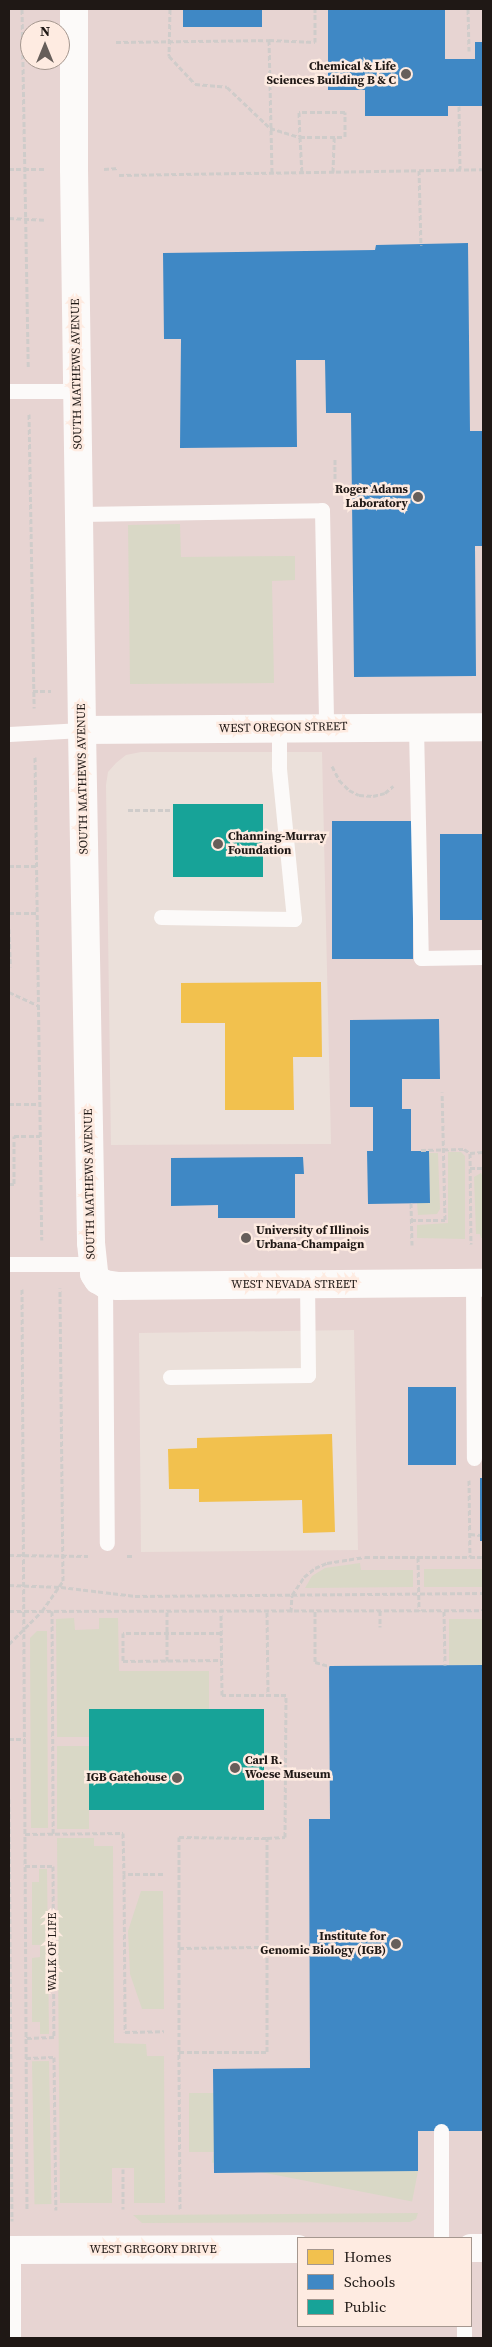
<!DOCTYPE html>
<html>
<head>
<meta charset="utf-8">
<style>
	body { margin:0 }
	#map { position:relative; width:492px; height:2347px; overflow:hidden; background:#ebe0da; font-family:"Source Serif 4",serif }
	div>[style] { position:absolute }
	.education>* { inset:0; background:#e7d4d2 }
	.green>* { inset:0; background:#d9d8c6; transform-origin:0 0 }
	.homes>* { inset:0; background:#f2c14e }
	.schools>* { inset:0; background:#3f88c5; transform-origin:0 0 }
	.public>* { inset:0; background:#17a398; transform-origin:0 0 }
	.path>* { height:3px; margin-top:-1.5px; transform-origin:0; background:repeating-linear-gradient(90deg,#cfccca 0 5px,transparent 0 7.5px) }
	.service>* { height:15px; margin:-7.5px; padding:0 7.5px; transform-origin:7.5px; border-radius:7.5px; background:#fcfaf9 }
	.minor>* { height:28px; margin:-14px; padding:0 14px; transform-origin:14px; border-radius:14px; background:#fcfaf9 }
	.tertiary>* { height:28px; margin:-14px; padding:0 14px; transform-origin:14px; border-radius:14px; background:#fcfaf9 }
	.dots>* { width:14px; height:14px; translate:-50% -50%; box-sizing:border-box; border:2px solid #feebe1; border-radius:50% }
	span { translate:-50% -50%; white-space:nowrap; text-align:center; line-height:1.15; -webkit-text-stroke:5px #feebe1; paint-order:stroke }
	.poi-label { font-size:12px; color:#1f1815; font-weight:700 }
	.right { translate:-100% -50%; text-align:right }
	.left { translate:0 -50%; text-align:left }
	.street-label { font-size:12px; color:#1f1815 }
	.frame { position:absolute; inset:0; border:10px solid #1f1815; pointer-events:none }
	.legend { position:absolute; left:297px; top:2237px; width:175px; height:90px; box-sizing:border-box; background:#feebe1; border:1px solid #a5978f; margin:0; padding:6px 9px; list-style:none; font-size:15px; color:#1f1815 }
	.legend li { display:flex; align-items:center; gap:10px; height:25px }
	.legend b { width:25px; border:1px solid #a5978f }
	.north { position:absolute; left:20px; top:20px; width:50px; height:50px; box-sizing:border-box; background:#feebe1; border:1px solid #a5978f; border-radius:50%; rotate:0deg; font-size:14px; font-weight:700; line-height:20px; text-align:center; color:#1f1815 }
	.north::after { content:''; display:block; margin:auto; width:18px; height:22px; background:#665e5a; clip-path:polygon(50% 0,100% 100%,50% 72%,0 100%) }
</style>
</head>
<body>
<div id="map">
	<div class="education">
		<div style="clip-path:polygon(evenodd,9px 9px,483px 9px,483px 2338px,9px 2338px,9px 9px,30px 30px,60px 30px,60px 60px,30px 60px,30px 30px,9px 9px,141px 752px,322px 752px,331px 1144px,111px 1145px,106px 785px,108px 772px,116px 763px,126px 755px,141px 752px,9px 9px,354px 1330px,358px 1550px,141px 1552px,139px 1333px,354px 1330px,9px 9px,298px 2238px,471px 2238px,471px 2326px,298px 2326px,298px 2238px)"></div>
	</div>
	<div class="green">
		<div style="clip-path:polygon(180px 524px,181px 557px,295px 556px,295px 580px,272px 581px,274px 683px,130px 684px,128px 525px)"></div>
		<div style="clip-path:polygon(448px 1152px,461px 1152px,465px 1156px,465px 1239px,417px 1238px,417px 1225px,448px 1223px)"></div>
		<div style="clip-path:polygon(429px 1153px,438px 1153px,440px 1209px,437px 1214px,418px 1215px,417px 1203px,430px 1203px)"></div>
		<div style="clip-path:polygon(481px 1173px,483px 1178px,483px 1238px,481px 1238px,480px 1234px,476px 1234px,474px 1177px)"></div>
		<div style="clip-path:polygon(483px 1328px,483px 1440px,481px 1432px)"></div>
		<div style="clip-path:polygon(360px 1563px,361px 1570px,413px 1570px,413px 1587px,305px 1588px,312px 1576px,325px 1568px)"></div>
		<div style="left:424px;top:1569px;width:59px;height:18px"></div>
		<div style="clip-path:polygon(74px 1618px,75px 1630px,99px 1629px,99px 1618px,118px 1618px,119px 1671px,209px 1671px,209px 1710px,89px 1711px,89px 1737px,57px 1737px,56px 1619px)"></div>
		<div style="left:483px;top:1619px;width:46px;height:34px;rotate:90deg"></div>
		<div style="clip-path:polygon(37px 1631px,47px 1631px,48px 1828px,31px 1828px,30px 1638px)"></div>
		<div style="left:57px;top:1746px;width:32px;height:83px"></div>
		<div style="clip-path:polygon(57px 1838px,94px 1838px,94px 1846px,113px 1846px,114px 2043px,146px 2044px,147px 2056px,164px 2056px,165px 2203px,134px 2203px,134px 2168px,112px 2168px,112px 2203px,60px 2203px)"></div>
		<div style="clip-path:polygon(39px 1869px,47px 1869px,49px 2034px,40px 2034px,40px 2022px,32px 2022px,32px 1958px,40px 1957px,40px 1945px,32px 1945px,32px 1882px,39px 1882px)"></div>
		<div style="clip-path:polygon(141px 1891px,163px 1891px,164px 2009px,142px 2009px,130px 1974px,128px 1931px)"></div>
		<div style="left:49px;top:2061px;width:143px;height:17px;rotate:89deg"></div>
		<div style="left:189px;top:2093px;width:25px;height:59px"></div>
		<div style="left:418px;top:2171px;width:31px;height:204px;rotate:101deg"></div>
		<div style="clip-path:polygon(418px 2213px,416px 2219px,410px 2222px,142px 2223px,133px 2215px)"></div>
	</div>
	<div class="homes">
		<div style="clip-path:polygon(321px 982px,322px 1057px,293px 1057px,294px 1110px,225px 1110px,225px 1023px,181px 1023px,181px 983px)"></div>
		<div style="clip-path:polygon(332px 1434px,335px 1532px,303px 1533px,302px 1500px,199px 1502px,199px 1489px,169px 1489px,168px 1449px,197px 1448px,197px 1438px)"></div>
	</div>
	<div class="schools">
		<div style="left:183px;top:9px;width:79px;height:18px"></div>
		<div style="clip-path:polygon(328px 9px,445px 9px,445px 59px,475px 59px,475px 42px,483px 42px,483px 106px,448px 106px,448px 116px,365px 116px,365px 90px,328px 90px)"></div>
		<div style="clip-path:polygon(468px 243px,470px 431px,483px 431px,483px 546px,475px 546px,476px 676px,354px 677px,351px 413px,326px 413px,325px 360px,296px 360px,297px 447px,180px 448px,181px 339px,164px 339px,163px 253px,375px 250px,376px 245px)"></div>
		<div style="left:413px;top:821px;width:138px;height:81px;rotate:90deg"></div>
		<div style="left:483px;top:834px;width:86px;height:43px;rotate:90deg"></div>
		<div style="clip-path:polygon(439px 1019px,440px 1079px,402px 1079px,402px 1109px,411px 1109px,411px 1151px,429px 1151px,430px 1203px,368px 1204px,367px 1151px,373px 1151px,373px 1107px,350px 1107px,350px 1020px)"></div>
		<div style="clip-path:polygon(303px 1157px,304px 1174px,295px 1174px,295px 1218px,218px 1218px,218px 1205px,171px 1206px,171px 1158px)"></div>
		<div style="left:408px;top:1387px;width:48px;height:78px"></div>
		<div style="left:480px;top:1478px;width:3px;height:63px"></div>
		<div style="clip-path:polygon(483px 1665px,483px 2131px,418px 2131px,418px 2171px,214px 2173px,213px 2069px,310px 2068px,309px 1819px,330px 1819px,329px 1666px)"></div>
	</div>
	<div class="public">
		<div style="left:173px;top:804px;width:90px;height:73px"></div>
		<div style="left:264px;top:1709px;width:101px;height:175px;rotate:90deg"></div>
	</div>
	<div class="path">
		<div style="left:22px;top:9px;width:359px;rotate:89deg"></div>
		<div style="left:170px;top:9px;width:47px;rotate:91.2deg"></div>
		<div style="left:169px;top:56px;width:38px;rotate:47deg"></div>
		<div style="left:195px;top:84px;width:32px;rotate:5deg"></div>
		<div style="left:227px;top:87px;width:59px;rotate:43.6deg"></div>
		<div style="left:270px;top:128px;width:31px;rotate:17deg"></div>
		<div style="left:300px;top:137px;width:45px"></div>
		<div style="left:345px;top:137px;width:25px;rotate:-90deg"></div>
		<div style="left:345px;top:112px;width:46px;rotate:180deg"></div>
		<div style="left:299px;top:112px;width:25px;rotate:88deg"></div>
		<div style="left:300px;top:137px;width:35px;rotate:87deg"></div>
		<div style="left:468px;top:9px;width:42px;rotate:88.6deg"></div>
		<div style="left:269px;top:40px;width:132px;rotate:88.7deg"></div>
		<div style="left:116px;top:42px;width:153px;rotate:-0.7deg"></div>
		<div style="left:269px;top:40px;width:46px;rotate:2.5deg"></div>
		<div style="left:315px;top:42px;width:33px;rotate:-90deg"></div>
		<div style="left:459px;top:106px;width:63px;rotate:89.1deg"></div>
		<div style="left:9px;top:169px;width:36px"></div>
		<div style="left:104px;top:169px;width:15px;rotate:-4deg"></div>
		<div style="left:419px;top:170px;width:75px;rotate:88.5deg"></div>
		<div style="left:333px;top:172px;width:35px;rotate:-88deg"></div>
		<div style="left:119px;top:175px;width:364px;rotate:-0.9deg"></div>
		<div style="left:9px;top:218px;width:35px;rotate:3deg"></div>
		<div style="left:29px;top:414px;width:294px;rotate:89deg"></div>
		<div style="left:335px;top:459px;width:31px;rotate:90deg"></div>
		<div style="left:33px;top:691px;width:18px"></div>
		<div style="left:35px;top:757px;width:483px;rotate:89.2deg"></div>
		<div style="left:332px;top:766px;width:16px;rotate:63deg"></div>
		<div style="left:339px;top:780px;width:14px;rotate:45deg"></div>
		<div style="left:349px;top:790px;width:11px;rotate:27deg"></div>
		<div style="left:359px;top:795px;width:14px;rotate:4deg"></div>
		<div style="left:373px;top:796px;width:12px;rotate:-14deg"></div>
		<div style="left:385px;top:793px;width:11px;rotate:-41deg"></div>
		<div style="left:128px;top:810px;width:45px"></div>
		<div style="left:9px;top:866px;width:28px"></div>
		<div style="left:9px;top:913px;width:28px"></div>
		<div style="left:9px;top:929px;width:38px;rotate:88deg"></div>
		<div style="left:9px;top:992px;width:33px;rotate:25deg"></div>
		<div style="left:9px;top:1104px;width:31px"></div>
		<div style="left:421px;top:1150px;width:43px;rotate:-1.3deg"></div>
		<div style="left:464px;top:1149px;width:7px;rotate:34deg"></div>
		<div style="left:470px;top:1153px;width:91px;rotate:89.4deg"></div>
		<div style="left:470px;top:1153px;width:13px;rotate:-4deg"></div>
		<div style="left:470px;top:1168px;width:13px"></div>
		<div style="left:9px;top:1184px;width:5px"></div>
		<div style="left:14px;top:1184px;width:48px;rotate:-90deg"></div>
		<div style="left:14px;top:1136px;width:26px"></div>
		<div style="left:411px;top:1203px;width:42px;rotate:88.6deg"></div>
		<div style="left:411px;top:1220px;width:34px"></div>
		<div style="left:445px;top:1220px;width:128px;rotate:-91.3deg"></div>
		<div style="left:22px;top:1289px;width:921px;rotate:89.69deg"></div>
		<div style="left:469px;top:1480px;width:77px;rotate:89.3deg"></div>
		<div style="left:470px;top:1534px;width:10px;rotate:6deg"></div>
		<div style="left:9px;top:1555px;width:79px;rotate:0.7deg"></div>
		<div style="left:127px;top:1556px;width:8px"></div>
		<div style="left:418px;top:1557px;width:54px;rotate:88.9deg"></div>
		<div style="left:9px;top:1585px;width:52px;rotate:2.2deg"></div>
		<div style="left:61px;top:1587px;width:75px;rotate:6.9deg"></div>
		<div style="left:135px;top:1596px;width:348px;rotate:-0.5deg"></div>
		<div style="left:9px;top:1611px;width:474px;rotate:-0.1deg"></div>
		<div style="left:52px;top:1611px;width:223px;rotate:89.7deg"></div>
		<div style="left:315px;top:1611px;width:51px;rotate:90deg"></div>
		<div style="left:315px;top:1662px;width:15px;rotate:16deg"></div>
		<div style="left:380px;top:1611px;width:16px;rotate:90deg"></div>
		<div style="left:444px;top:1611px;width:54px;rotate:88.9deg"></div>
		<div style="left:167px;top:1612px;width:49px;rotate:90deg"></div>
		<div style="left:267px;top:1612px;width:83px;rotate:89.3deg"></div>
		<div style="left:291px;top:1612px;width:17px;rotate:-87deg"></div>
		<div style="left:292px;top:1595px;width:22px;rotate:-56deg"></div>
		<div style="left:304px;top:1577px;width:14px;rotate:-39deg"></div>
		<div style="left:315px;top:1568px;width:13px;rotate:-23deg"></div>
		<div style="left:327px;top:1563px;width:38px;rotate:-9deg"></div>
		<div style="left:365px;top:1557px;width:118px"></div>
		<div style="left:221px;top:1633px;width:98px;rotate:180deg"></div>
		<div style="left:123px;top:1633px;width:28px;rotate:90deg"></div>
		<div style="left:123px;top:1661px;width:98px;rotate:-0.6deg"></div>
		<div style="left:9px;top:1644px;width:47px;rotate:-45deg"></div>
		<div style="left:42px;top:1611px;width:37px;rotate:-55deg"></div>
		<div style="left:63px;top:1581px;width:293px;rotate:-90.6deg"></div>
		<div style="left:9px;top:1739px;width:16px"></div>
		<div style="left:9px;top:1799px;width:422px;rotate:89.6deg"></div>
		<div style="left:25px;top:1834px;width:98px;rotate:-0.6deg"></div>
		<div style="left:123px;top:1833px;width:41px;rotate:88.6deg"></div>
		<div style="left:25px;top:1866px;width:28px"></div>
		<div style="left:53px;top:1866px;width:171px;rotate:89.7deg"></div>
		<div style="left:54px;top:2037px;width:28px;rotate:178deg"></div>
		<div style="left:163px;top:1874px;width:39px;rotate:180deg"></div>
		<div style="left:124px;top:1874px;width:158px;rotate:89.6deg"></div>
		<div style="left:125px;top:2032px;width:39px;rotate:-1deg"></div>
		<div style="left:179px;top:1948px;width:88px;rotate:-0.7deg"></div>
		<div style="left:179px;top:2052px;width:215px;rotate:-90deg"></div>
		<div style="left:179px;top:1837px;width:88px;rotate:0.7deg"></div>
		<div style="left:26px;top:2058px;width:28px;rotate:-2deg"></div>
		<div style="left:54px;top:2057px;width:153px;rotate:89.3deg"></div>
		<div style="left:123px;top:2169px;width:40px;rotate:90deg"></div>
		<div style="left:180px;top:2209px;width:157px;rotate:-90.4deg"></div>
		<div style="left:179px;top:2052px;width:88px"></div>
		<div style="left:267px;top:2052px;width:214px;rotate:-90deg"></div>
		<div style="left:267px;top:1838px;width:18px;rotate:-3deg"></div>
		<div style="left:285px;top:1837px;width:142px;rotate:-89.6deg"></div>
		<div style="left:286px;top:1695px;width:64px;rotate:180deg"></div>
		<div style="left:222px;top:1695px;width:83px;rotate:-90.7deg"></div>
	</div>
	<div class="service">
		<div style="left:9px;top:391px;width:68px"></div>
		<div style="left:80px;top:514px;width:242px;rotate:-0.9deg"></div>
		<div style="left:322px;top:510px;width:217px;rotate:88.9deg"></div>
		<div style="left:416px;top:727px;width:231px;rotate:88.8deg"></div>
		<div style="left:421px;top:958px;width:62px;rotate:-0.9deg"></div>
		<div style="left:9px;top:734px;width:73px;rotate:-3.1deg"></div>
		<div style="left:161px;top:917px;width:133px;rotate:0.9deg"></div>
		<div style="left:294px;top:919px;width:152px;rotate:-95.7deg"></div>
		<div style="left:279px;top:768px;width:41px;rotate:-90deg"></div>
		<div style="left:9px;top:1264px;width:83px"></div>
		<div style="left:473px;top:1283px;width:175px;rotate:89.7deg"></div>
		<div style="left:105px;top:1284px;width:259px;rotate:89.6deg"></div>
		<div style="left:170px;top:1377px;width:138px;rotate:-0.8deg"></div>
		<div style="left:308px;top:1375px;width:90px;rotate:-90.6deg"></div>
		<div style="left:441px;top:2131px;width:107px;rotate:90deg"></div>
		<div style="left:13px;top:2250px;width:88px;rotate:90deg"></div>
		<div style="left:464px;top:2326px;width:12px;rotate:90deg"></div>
	</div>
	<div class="minor">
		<div style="left:74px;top:9px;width:160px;rotate:90deg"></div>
		<div style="left:74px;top:169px;width:561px;rotate:89.18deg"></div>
		<div style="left:82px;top:730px;width:513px;rotate:88.99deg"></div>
		<div style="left:91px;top:1243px;width:31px;rotate:84deg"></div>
		<div style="left:94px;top:1274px;width:7px;rotate:56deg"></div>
		<div style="left:98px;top:1280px;width:8px;rotate:30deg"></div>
		<div style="left:105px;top:1284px;width:12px;rotate:9deg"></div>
		<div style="left:117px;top:1286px;width:366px;rotate:-0.5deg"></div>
		<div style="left:82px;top:730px;width:401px;rotate:-0.4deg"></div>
	</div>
	<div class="tertiary">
		<div style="left:471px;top:2248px;width:12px"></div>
		<div style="left:9px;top:2250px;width:289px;rotate:-0.2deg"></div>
	</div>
	<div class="dots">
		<div style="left:406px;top:74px;background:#665e5a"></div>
		<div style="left:418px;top:497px;background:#665e5a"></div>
		<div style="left:218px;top:844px;background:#665e5a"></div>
		<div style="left:246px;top:1238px;background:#665e5a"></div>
		<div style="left:235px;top:1768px;background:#665e5a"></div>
		<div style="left:177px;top:1778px;background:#665e5a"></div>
		<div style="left:396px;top:1944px;background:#665e5a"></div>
	</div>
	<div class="poi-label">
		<span class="right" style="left:396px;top:74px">Chemical &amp; Life<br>Sciences Building B &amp; C</span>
		<span class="right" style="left:408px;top:497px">Roger Adams<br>Laboratory</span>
		<span class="left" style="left:228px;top:844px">Channing-Murray<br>Foundation</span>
		<span class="left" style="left:256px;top:1238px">University of Illinois<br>Urbana-Champaign</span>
		<span class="left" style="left:245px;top:1768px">Carl R.<br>Woese Museum</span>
		<span class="right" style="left:167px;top:1778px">IGB Gatehouse</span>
		<span class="right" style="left:386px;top:1944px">Institute for<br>Genomic Biology (IGB)</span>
	</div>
	<div class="street-label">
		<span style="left:77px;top:374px;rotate:-91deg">SOUTH MATHEWS AVENUE</span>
		<span style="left:283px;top:728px;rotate:-1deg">WEST OREGON STREET</span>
		<span style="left:83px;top:779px;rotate:-91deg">SOUTH MATHEWS AVENUE</span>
		<span style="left:90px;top:1184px;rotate:-91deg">SOUTH MATHEWS AVENUE</span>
		<span style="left:294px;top:1285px">WEST NEVADA STREET</span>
		<span style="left:53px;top:1952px;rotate:-90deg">WALK OF LIFE</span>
		<span style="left:153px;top:2250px">WEST GREGORY DRIVE</span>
	</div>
	<div class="frame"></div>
	<ul class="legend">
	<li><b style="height:14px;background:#f2c14e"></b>Homes</li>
	<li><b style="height:14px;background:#3f88c5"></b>Schools</li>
	<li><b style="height:14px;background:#17a398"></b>Public</li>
	</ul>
	<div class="north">N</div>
</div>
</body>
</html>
